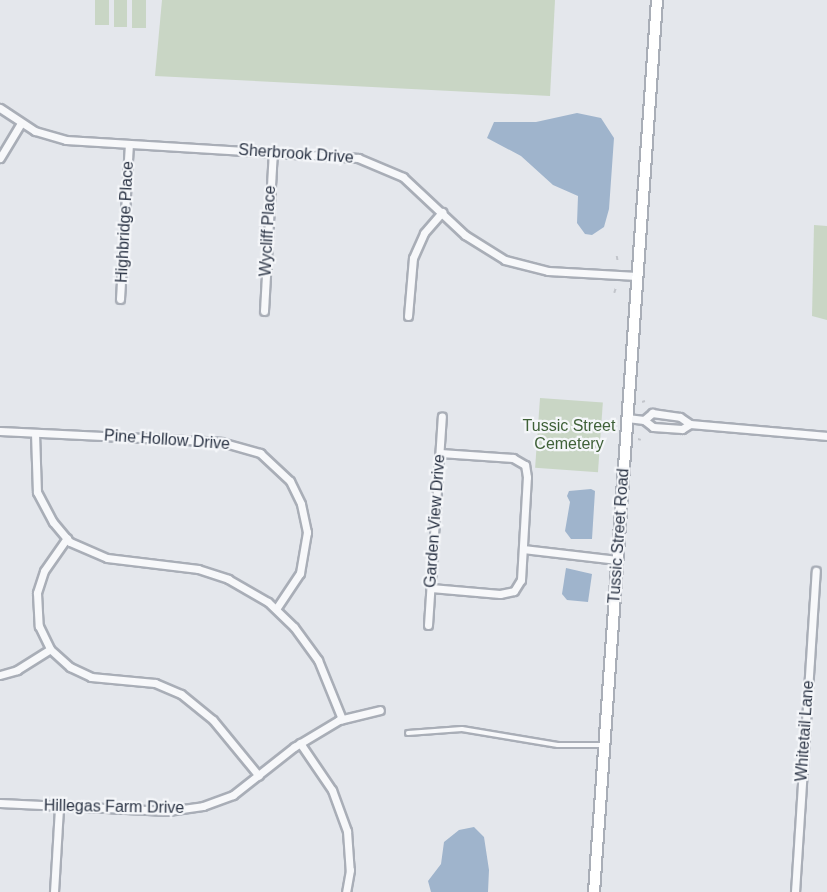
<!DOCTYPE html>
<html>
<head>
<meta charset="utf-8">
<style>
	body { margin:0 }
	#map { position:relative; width:827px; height:892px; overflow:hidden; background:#e4e7ec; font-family:Arial,sans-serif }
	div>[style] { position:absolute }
	.green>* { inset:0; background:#c9d6c5; transform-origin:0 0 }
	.water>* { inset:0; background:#9fb4cc }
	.path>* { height:1.5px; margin-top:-0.75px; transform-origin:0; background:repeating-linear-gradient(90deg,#c2c5cb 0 4.5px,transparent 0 9px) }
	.roads { filter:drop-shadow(2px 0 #a9aeb7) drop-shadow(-2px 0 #a9aeb7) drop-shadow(0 2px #a9aeb7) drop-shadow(0 -2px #a9aeb7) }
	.service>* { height:4px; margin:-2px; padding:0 2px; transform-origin:2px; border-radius:2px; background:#f7f8fa }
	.minor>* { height:7px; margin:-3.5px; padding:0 3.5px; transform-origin:3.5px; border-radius:3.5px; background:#f7f8fa }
	.secondary>* { height:10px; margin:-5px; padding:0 5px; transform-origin:5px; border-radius:5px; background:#fff }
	span { translate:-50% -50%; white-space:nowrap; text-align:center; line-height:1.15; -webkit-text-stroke:4.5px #f4f6f9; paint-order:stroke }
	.street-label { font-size:16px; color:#2b3445 }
	.park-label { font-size:16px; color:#3f6138 }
</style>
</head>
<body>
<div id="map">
	<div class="green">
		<div style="left:95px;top:0;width:14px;height:25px"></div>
		<div style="left:114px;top:0;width:13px;height:27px"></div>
		<div style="left:132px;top:0;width:14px;height:28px"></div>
		<div style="clip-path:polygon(162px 0,555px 0,550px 96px,155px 76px)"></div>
		<div style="clip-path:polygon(814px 225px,827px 226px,827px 320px,812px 316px)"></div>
		<div style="left:540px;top:398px;width:63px;height:70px;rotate:4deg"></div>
	</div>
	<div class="water">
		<div style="clip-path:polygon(577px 113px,601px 118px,614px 138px,609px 209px,604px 227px,592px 235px,585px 234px,577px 223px,578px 196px,553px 185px,521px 156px,487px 138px,494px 122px,536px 122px)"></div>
		<div style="clip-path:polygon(591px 489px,595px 491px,592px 539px,571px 539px,565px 531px,570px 502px,567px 496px,569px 491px)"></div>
		<div style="clip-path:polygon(566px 568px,592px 574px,588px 602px,567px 600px,562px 594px)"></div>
		<div style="clip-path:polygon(474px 827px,484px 837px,489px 870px,488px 892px,431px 892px,428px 881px,441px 864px,444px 842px,459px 830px)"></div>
	</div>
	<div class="path">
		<div style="left:617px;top:256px;width:6px;rotate:81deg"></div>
		<div style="left:614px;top:293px;width:6px;rotate:-72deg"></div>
		<div style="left:642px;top:402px;width:3px;rotate:-18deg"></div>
		<div style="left:638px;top:439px;width:3px;rotate:18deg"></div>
	</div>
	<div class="roads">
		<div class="service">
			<div style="left:408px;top:733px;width:54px;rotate:-4.2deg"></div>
			<div style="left:462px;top:729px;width:97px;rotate:9.5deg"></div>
			<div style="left:558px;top:745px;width:46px"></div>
		</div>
		<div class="minor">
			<div style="left:0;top:108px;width:42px;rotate:33.3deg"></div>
			<div style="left:35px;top:131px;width:32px;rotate:16deg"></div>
			<div style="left:66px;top:140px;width:293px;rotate:3.5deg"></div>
			<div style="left:358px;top:158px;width:49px;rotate:22.9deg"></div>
			<div style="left:403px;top:177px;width:85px;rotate:43.1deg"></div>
			<div style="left:465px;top:235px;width:47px;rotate:32deg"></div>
			<div style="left:505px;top:260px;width:44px;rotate:14.3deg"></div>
			<div style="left:548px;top:271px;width:89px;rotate:3.2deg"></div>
			<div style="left:0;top:158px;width:41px;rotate:-59deg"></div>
			<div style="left:120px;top:299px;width:155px;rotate:-86.7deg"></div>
			<div style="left:264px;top:311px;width:160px;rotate:-86.8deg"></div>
			<div style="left:408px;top:316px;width:58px;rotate:-85.1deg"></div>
			<div style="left:413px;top:258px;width:27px;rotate:-66deg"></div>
			<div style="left:424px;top:233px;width:28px;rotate:-49deg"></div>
			<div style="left:627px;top:418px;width:17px;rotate:7deg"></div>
			<div style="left:644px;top:420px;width:11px;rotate:38deg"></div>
			<div style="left:653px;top:427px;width:29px;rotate:4deg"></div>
			<div style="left:682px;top:429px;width:9px;rotate:-32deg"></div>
			<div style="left:644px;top:420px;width:11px;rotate:-41deg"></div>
			<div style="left:652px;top:413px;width:28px;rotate:8deg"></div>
			<div style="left:680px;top:417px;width:12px;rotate:35deg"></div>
			<div style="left:690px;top:424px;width:138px;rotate:5deg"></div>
			<div style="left:0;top:431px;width:221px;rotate:2.8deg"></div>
			<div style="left:221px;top:442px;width:41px;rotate:15.8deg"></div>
			<div style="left:260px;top:453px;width:41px;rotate:43deg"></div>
			<div style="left:290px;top:481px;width:25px;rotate:64deg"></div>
			<div style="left:301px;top:504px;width:29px;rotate:78deg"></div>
			<div style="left:307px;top:532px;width:42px;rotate:99.7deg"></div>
			<div style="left:300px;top:573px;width:43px;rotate:123.7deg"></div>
			<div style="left:35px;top:433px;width:59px;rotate:88.1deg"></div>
			<div style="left:37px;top:492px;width:34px;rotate:62deg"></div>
			<div style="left:53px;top:522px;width:26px;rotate:50deg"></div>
			<div style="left:70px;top:542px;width:40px;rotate:23.4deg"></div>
			<div style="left:107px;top:558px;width:92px;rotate:6.9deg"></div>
			<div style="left:198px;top:569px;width:32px;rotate:18deg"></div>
			<div style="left:228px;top:579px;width:46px;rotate:29.9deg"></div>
			<div style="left:268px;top:602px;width:36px;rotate:44deg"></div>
			<div style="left:294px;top:627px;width:41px;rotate:54deg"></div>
			<div style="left:318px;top:660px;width:64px;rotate:67.9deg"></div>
			<div style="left:67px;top:538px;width:40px;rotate:124.9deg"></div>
			<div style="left:44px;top:571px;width:23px;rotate:108deg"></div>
			<div style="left:37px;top:593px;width:33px;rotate:87deg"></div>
			<div style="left:39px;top:626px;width:25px;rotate:64deg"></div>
			<div style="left:50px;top:649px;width:27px;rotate:42deg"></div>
			<div style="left:70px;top:667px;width:23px;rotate:25deg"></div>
			<div style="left:91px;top:677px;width:64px;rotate:5.4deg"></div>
			<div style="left:155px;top:683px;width:28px;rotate:23deg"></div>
			<div style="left:181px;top:694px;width:41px;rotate:39.1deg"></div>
			<div style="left:213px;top:720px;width:72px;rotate:50.6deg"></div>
			<div style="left:523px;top:549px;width:95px;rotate:6.7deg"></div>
			<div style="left:431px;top:588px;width:69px;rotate:5deg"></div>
			<div style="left:500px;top:594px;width:14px;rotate:-12deg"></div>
			<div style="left:514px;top:591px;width:13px;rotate:-58deg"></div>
			<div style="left:521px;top:580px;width:103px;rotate:-86.7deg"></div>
			<div style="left:527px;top:477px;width:12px;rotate:-99deg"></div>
			<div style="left:525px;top:465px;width:14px;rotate:-150deg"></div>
			<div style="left:513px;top:458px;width:73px;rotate:-176.1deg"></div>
			<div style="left:428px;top:625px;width:209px;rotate:-86.2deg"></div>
			<div style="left:0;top:675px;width:18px;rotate:-16deg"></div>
			<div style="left:17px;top:670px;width:39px;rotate:-32deg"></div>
			<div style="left:300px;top:743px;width:57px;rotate:55.8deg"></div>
			<div style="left:332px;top:790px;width:44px;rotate:69.9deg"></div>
			<div style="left:347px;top:831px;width:39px;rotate:86deg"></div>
			<div style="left:350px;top:870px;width:22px;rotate:100deg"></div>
			<div style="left:0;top:803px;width:168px;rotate:2.7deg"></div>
			<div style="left:168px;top:811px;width:35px;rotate:-8deg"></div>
			<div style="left:203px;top:806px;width:32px;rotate:-20deg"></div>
			<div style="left:233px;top:795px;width:78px;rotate:-38.2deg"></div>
			<div style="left:294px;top:747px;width:52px;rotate:-31deg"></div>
			<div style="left:339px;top:720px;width:42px;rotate:-13.7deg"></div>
			<div style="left:54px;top:892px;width:85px;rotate:-86.6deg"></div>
			<div style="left:795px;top:892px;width:322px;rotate:-86.3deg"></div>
		</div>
		<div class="secondary">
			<div style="left:594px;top:892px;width:894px;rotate:-85.96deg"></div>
		</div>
	</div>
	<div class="street-label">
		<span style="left:296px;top:154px;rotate:4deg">Sherbrook Drive</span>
		<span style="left:125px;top:222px;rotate:-87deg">Highbridge Place</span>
		<span style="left:268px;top:231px;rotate:-87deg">Wycliff Place</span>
		<span style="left:167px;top:440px;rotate:4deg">Pine Hollow Drive</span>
		<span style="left:435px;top:521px;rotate:-86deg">Garden View Drive</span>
		<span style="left:619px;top:536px;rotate:-86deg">Tussic Street Road</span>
		<span style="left:805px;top:731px;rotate:-86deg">Whitetail Lane</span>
		<span style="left:114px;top:807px;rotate:1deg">Hillegas Farm Drive</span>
	</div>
	<div class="park-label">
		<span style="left:569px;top:435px">Tussic Street<br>Cemetery</span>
	</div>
</div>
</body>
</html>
